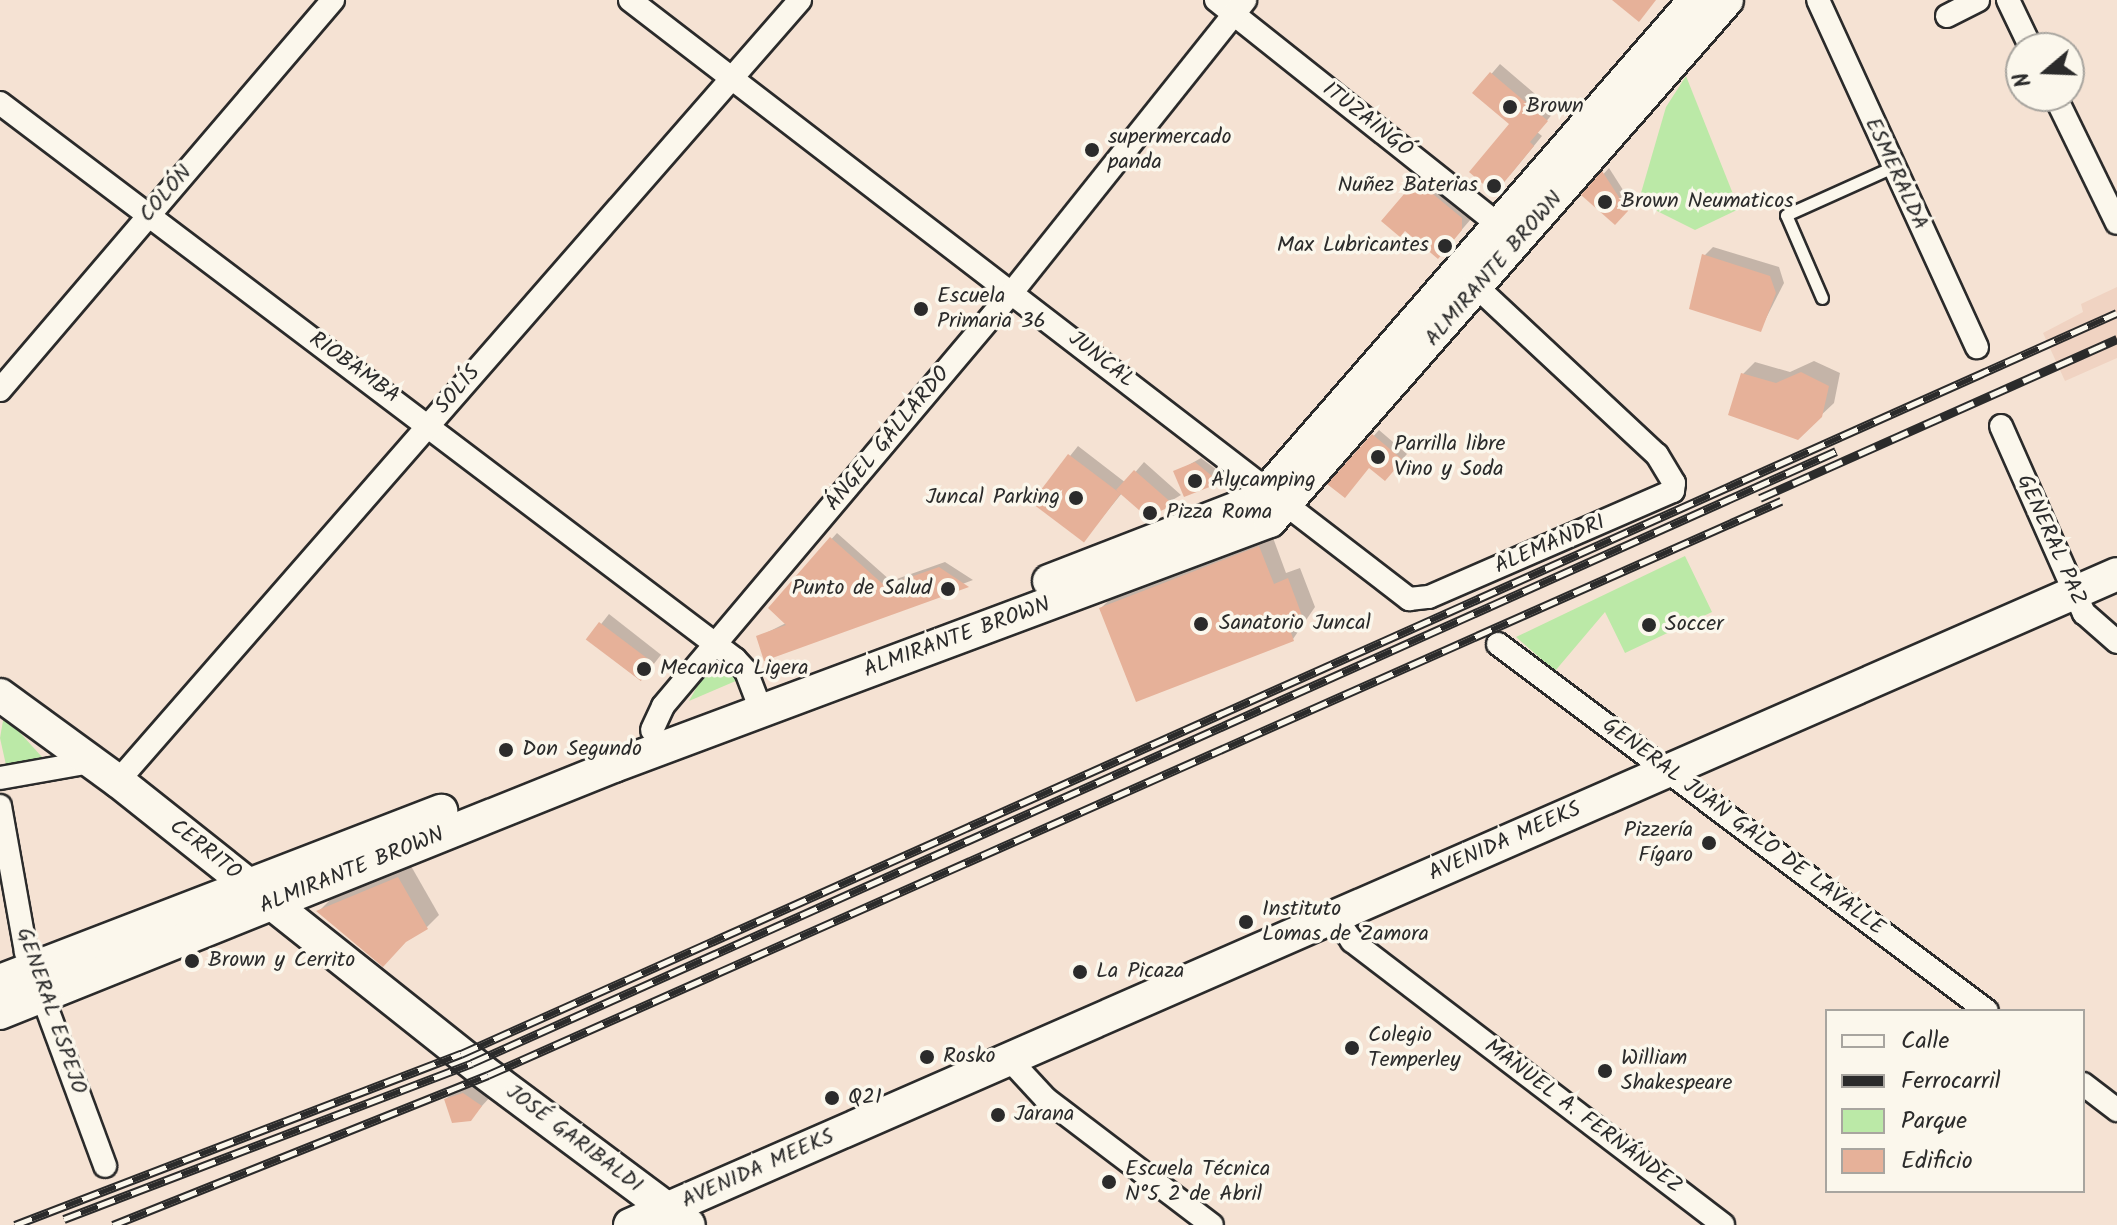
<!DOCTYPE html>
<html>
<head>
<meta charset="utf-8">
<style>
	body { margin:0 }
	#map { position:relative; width:2117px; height:1225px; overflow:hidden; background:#f5e2d3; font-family:Kalam,sans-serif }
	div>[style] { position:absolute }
	.built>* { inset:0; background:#f0d3c2 }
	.green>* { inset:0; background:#bbe9a7 }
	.shadow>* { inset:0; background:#0003; transform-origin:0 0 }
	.building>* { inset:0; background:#e6b199; transform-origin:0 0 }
	.roads { filter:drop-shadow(2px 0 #2b2b2b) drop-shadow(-2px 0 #2b2b2b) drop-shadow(0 2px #2b2b2b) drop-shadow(0 -2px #2b2b2b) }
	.lane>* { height:11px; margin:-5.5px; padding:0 5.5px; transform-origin:5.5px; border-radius:5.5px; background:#fbf7ec }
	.street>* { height:22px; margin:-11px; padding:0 11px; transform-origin:11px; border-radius:11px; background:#fbf7ec }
	.secondary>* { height:32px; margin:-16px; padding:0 16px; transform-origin:16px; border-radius:16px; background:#fbf7ec }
	.rail>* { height:9px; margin-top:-4.5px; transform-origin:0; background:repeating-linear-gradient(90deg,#fbf7ec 0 18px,#2b2b2b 0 36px); box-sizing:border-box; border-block:2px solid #2b2b2b }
	.dots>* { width:22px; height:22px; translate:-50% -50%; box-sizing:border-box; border:4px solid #fbf7ec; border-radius:50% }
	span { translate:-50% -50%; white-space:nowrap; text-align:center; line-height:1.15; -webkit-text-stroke:7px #fbf7ec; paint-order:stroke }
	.poi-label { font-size:22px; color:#2b2b2b }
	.left { translate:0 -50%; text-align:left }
	.right { translate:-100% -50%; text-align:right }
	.street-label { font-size:22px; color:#2b2b2b }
	.legend { position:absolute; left:1825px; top:1009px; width:260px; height:184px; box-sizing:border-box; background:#fbf7ec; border:2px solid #a8a59f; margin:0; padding:10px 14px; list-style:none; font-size:24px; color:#2b2b2b }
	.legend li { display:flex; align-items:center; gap:16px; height:40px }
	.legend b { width:40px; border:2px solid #a8a59f }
	.north { position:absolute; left:2005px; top:32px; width:80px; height:80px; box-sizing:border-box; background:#fbf7ec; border:2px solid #a8a59f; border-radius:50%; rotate:251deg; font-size:22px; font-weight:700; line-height:32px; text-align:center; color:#2b2b2b }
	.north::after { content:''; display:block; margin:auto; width:28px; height:36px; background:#2b2b2b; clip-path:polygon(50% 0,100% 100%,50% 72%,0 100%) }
</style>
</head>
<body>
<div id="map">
	<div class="built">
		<div style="clip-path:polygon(2117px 287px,2117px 358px,2065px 381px,2043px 333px,2083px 312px,2081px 304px)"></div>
	</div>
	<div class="green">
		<div style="clip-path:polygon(1686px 76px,1739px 209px,1695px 230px,1653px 209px,1641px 193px,1666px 107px)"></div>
		<div style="clip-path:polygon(1685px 556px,1712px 612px,1625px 653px,1605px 612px,1555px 671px,1516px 637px)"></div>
		<div style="clip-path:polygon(715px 663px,738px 680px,689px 701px,708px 667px)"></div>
		<div style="clip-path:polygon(4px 715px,42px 757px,6px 765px,0 738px)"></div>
	</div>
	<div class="shadow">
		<div style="clip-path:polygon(1500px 64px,1555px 111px,1537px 132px,1542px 136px,1510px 175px,1512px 124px,1475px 93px)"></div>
		<div style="clip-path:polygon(1609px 168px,1632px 204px,1621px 217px,1584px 195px)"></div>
		<div style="clip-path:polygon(1426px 173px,1470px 208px,1471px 219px,1446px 248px,1406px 229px,1418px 181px)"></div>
		<div style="clip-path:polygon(1713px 247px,1779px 267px,1784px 283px,1760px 330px,1704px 256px)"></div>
		<div style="clip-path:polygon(1814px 361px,1840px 373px,1834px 403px,1798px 437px,1743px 374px,1755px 362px,1790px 372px)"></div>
		<div style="clip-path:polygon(1379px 430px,1407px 454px,1390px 473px,1370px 466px,1330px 484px)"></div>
		<div style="clip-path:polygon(1078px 446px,1126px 483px,1144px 462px,1181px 495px,1147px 515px,1122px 493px,1084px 540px,1034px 501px)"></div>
		<div style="clip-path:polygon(1201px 458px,1217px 470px,1211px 484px,1176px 472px)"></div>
		<div style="clip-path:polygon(837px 533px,891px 581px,945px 562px,973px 580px,766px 658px,758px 637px,786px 623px,770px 607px)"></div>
		<div style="clip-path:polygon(1272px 535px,1286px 573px,1300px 568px,1315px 607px,1293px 639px,1101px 608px,1113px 596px)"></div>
		<div style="left:609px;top:614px;width:66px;height:33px;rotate:38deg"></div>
		<div style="clip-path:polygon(411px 866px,439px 915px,427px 927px,319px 911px,330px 900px)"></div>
		<div style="clip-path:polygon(497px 1060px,514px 1071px,470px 1119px,446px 1099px,480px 1066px)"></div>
	</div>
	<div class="building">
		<div style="clip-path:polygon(1612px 0,1656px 0,1639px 22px)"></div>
		<div style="clip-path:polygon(1490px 72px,1548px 121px,1530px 142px,1534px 146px,1501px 186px,1489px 189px,1469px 172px,1509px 124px,1472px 93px)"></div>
		<div style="clip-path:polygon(1602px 171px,1628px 211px,1615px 225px,1581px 195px)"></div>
		<div style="clip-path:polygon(1416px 180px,1462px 218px,1462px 230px,1438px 259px,1405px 231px,1400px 237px,1381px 221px)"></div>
		<div style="clip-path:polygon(1702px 254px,1770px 276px,1776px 293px,1761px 332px,1689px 309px)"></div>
		<div style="clip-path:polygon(1801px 372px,1829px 386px,1822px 417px,1798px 440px,1728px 415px,1741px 373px,1776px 383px)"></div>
		<div style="clip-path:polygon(1372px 434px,1403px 460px,1385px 481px,1369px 468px,1345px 498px,1327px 484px)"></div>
		<div style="left:1068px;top:454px;width:66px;height:61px;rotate:37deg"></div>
		<div style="clip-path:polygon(1195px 462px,1212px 476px,1212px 486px,1184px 497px,1173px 471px)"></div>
		<div style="clip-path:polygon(1134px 470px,1174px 505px,1147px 517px,1116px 490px)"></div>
		<div style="clip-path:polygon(830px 537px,885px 586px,939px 567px,969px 587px,764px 661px,756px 636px,786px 625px,768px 608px)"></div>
		<div style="clip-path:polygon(1259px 546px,1274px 584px,1288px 578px,1304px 621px,1289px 627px,1294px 641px,1136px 702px,1099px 608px)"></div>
		<div style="left:599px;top:622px;width:69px;height:22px;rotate:37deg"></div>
		<div style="clip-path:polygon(398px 877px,428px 929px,406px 942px,383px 967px,316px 911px)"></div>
		<div style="clip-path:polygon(463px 1093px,482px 1106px,471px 1121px,452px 1123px,444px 1099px)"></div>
	</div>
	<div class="roads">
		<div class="lane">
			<div style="left:1822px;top:298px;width:90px;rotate:-113.4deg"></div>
			<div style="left:1786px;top:215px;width:117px;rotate:-24.2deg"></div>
		</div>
		<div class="street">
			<div style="left:630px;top:0;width:983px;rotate:37.56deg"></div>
			<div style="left:1409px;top:599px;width:20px;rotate:-6deg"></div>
			<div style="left:1429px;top:597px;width:266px;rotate:-23.5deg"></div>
			<div style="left:1673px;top:491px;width:8px;rotate:-83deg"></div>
			<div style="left:1674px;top:483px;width:33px;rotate:-121deg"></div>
			<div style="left:1657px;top:455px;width:245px;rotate:-137deg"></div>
			<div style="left:1216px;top:0;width:373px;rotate:38.5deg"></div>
			<div style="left:1818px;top:0;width:382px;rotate:65.4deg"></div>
			<div style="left:2008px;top:0;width:53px;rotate:64.4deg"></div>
			<div style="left:1947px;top:16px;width:35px;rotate:-27deg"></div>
			<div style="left:2055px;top:96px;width:141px;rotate:64deg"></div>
			<div style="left:0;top:103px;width:922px;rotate:37.11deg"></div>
			<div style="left:735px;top:659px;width:16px;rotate:47deg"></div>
			<div style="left:746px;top:671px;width:42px;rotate:69deg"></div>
			<div style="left:0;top:390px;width:513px;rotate:-49.51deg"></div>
			<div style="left:2001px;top:426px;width:205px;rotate:66.1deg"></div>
			<div style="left:2084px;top:613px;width:44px;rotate:41.3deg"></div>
			<div style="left:1498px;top:644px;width:611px;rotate:36.89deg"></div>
			<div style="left:652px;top:730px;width:26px;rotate:-65deg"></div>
			<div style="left:663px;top:706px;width:543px;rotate:-49.86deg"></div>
			<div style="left:1013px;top:291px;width:372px;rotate:-51.4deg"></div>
			<div style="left:0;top:778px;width:91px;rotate:-10.1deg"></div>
			<div style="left:118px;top:781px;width:1037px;rotate:-48.87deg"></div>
			<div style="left:0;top:806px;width:148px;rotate:79.9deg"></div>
			<div style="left:26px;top:952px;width:228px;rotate:69.7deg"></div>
			<div style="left:1334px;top:916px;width:31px;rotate:54deg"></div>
			<div style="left:1352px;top:941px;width:467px;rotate:37.4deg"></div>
			<div style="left:1010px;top:1060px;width:53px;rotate:47.3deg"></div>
			<div style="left:1046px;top:1099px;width:208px;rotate:37.2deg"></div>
			<div style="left:2083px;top:1084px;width:43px;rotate:37.4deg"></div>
		</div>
		<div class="secondary">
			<div style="left:1049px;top:581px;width:226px;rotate:-21.2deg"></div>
			<div style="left:1260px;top:499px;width:662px;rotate:-48.92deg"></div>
			<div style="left:0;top:695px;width:146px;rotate:36.1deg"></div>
			<div style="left:118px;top:781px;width:464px;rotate:38.5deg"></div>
			<div style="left:481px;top:1070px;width:259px;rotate:36.7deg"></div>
			<div style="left:0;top:981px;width:473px;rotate:-21.1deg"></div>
			<div style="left:0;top:1013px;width:662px;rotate:-21.91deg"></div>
			<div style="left:614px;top:766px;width:700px;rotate:-20.48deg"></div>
			<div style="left:1270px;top:521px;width:693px;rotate:-48.74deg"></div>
			<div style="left:630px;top:1225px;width:1623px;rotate:-23.64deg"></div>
		</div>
	</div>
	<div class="rail">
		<div style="left:1760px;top:498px;width:391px;rotate:-24deg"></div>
		<div style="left:64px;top:1219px;width:437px;rotate:-20.9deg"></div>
		<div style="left:472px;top:1063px;width:1495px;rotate:-24.16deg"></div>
		<div style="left:15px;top:1225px;width:478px;rotate:-21deg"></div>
		<div style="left:461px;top:1054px;width:1814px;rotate:-24.11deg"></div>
		<div style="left:113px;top:1225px;width:404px;rotate:-21.8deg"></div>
		<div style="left:488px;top:1075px;width:1415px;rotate:-23.94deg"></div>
	</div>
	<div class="dots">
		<div style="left:1510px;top:107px;background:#2b2b2b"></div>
		<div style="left:1092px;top:150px;background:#2b2b2b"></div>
		<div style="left:1494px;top:186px;background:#2b2b2b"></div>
		<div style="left:1605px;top:202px;background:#2b2b2b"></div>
		<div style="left:1445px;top:246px;background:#2b2b2b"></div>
		<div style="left:921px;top:309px;background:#2b2b2b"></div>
		<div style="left:1378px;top:457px;background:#2b2b2b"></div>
		<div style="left:1195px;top:481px;background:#2b2b2b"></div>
		<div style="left:1076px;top:498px;background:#2b2b2b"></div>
		<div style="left:1150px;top:513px;background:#2b2b2b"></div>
		<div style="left:948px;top:589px;background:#2b2b2b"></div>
		<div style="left:1201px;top:624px;background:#2b2b2b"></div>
		<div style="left:1649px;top:625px;background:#2b2b2b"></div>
		<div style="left:644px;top:669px;background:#2b2b2b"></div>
		<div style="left:506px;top:750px;background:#2b2b2b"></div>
		<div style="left:1709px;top:843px;background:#2b2b2b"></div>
		<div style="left:1246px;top:922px;background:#2b2b2b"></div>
		<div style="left:192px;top:961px;background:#2b2b2b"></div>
		<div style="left:1080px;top:972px;background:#2b2b2b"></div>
		<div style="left:1352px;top:1048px;background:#2b2b2b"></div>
		<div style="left:927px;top:1057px;background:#2b2b2b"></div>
		<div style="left:1605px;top:1071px;background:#2b2b2b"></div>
		<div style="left:832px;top:1098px;background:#2b2b2b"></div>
		<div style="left:998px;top:1115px;background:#2b2b2b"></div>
		<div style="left:1109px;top:1182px;background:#2b2b2b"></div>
	</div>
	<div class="poi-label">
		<span class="left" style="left:1526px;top:107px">Brown</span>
		<span class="left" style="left:1108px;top:150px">supermercado<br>panda</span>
		<span class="right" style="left:1478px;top:186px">Nuñez Baterias</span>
		<span class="left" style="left:1621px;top:202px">Brown Neumaticos</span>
		<span class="right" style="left:1429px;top:246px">Max Lubricantes</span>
		<span class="left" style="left:937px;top:309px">Escuela<br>Primaria 36</span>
		<span class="left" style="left:1394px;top:457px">Parrilla libre<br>Vino y Soda</span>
		<span class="left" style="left:1211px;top:481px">Alycamping</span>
		<span class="right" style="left:1060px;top:498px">Juncal Parking</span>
		<span class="left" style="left:1166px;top:513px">Pizza Roma</span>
		<span class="right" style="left:932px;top:589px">Punto de Salud</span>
		<span class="left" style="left:1219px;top:624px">Sanatorio Juncal</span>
		<span class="left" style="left:1665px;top:625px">Soccer</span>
		<span class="left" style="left:660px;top:669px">Mecanica Ligera</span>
		<span class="left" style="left:522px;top:750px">Don Segundo</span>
		<span class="right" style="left:1693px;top:843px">Pizzería<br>Fígaro</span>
		<span class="left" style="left:1262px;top:922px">Instituto<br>Lomas de Zamora</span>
		<span class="left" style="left:208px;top:961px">Brown y Cerrito</span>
		<span class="left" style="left:1096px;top:972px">La Picaza</span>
		<span class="left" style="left:1368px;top:1048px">Colegio<br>Temperley</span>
		<span class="left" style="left:943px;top:1057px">Rosko</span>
		<span class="left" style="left:1621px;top:1071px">William<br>Shakespeare</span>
		<span class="left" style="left:848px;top:1098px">Q21</span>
		<span class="left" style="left:1014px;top:1115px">Jarana</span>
		<span class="left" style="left:1125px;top:1182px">Escuela Técnica<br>N°5 2 de Abril</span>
	</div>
	<div class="street-label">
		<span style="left:1367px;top:120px;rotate:38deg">ITUZAINGÓ</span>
		<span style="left:1896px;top:174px;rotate:65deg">ESMERALDA</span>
		<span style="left:166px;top:194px;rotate:-49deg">COLÓN</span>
		<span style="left:1494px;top:269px;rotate:-49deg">ALMIRANTE BROWN</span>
		<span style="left:1101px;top:360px;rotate:38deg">JUNCAL</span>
		<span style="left:354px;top:368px;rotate:36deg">RIOBAMBA</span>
		<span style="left:458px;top:390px;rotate:-49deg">SOLÍS</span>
		<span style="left:888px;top:439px;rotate:-50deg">ÁNGEL GALLARDO</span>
		<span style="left:2051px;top:540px;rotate:66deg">GENERAL PAZ</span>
		<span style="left:1550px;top:545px;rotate:-23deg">ALEMANDRI</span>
		<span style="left:957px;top:638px;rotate:-20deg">ALMIRANTE BROWN</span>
		<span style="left:1743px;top:827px;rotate:37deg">GENERAL JUAN GALO DE LAVALLE</span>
		<span style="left:1505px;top:842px;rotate:-24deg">AVENIDA MEEKS</span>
		<span style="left:205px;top:850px;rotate:38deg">CERRITO</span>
		<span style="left:352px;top:871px;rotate:-22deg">ALMIRANTE BROWN</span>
		<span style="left:51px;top:1011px;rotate:71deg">GENERAL ESPEJO</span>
		<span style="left:1583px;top:1117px;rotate:37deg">MANUEL A. FERNÁNDEZ</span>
		<span style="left:574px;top:1139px;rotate:37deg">JOSÉ GARIBALDI</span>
		<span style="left:758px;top:1169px;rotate:-24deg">AVENIDA MEEKS</span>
	</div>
	<ul class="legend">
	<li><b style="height:10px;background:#fbf7ec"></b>Calle</li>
	<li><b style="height:10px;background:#2b2b2b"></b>Ferrocarril</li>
	<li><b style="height:22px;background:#bbe9a7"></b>Parque</li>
	<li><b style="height:22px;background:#e6b199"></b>Edificio</li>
	</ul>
	<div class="north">N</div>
</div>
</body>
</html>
